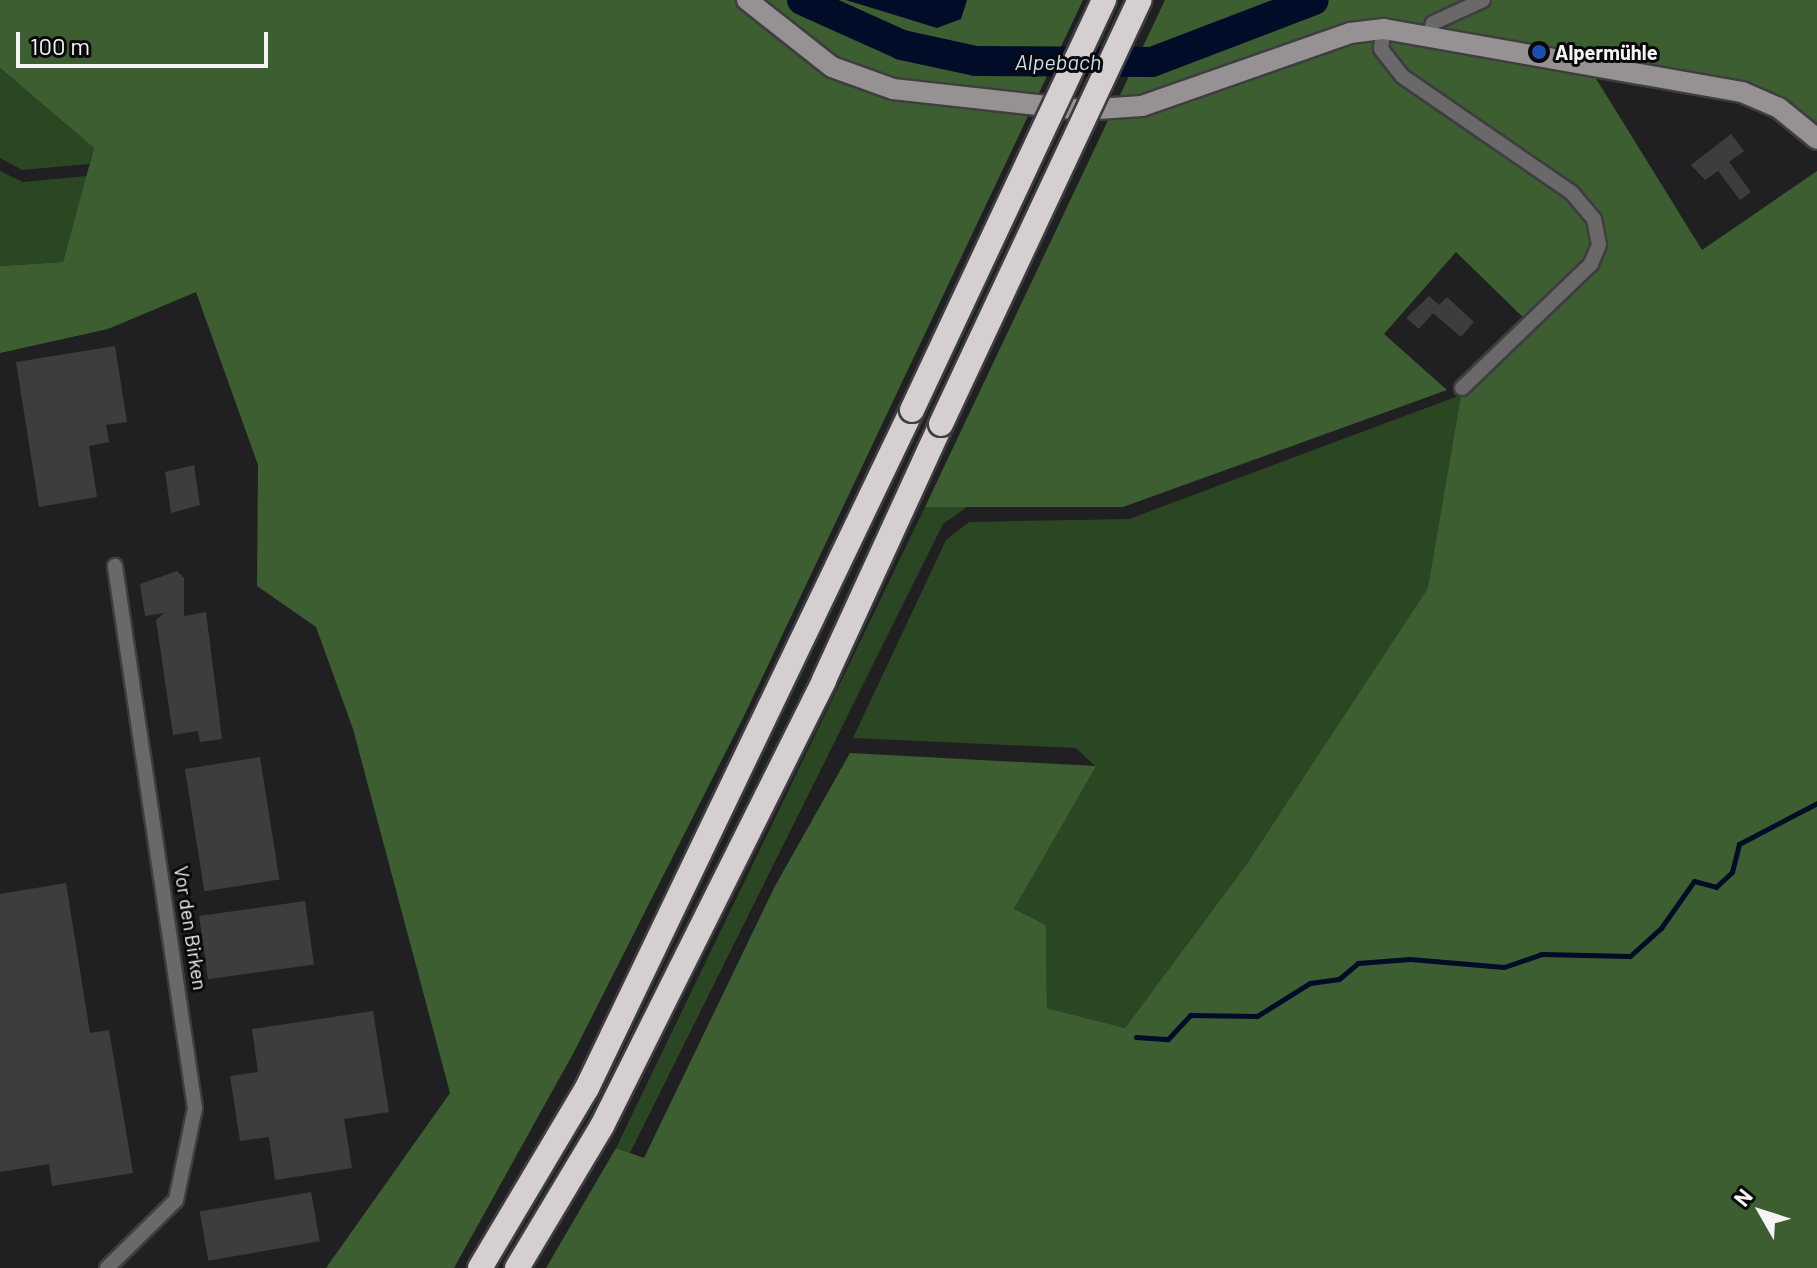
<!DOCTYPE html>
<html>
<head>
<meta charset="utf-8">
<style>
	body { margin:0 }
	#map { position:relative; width:1817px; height:1268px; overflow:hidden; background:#201f22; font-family:Barlow,sans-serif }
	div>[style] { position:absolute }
	.green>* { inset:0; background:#2b4622 }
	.forest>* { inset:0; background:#3c5e30 }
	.water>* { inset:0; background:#000c28 }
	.stream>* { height:5px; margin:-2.5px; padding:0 2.5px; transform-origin:2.5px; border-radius:2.5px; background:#000c28 }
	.river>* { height:30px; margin:-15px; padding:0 15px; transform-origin:15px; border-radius:15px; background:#000c28 }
	.building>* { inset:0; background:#3f3c3f; transform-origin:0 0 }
	.roads { filter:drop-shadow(2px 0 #3e3d40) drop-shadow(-2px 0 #3e3d40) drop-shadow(0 2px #3e3d40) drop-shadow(0 -2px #3e3d40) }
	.street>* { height:14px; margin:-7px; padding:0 7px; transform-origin:7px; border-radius:7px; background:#6a6868 }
	.secondary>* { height:20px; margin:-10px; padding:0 10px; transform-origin:10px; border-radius:10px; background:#969192 }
	.highway>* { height:24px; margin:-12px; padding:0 12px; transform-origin:12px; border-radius:12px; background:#d6cfcf }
	.bridges { filter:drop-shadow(2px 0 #3e3d40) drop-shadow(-2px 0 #3e3d40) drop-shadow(0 2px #3e3d40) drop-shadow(0 -2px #3e3d40) }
	.highway-bridge>* { height:24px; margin:-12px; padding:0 12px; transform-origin:12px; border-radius:12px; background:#d6cfcf }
	.dots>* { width:22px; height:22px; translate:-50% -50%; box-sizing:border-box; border:4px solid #09090a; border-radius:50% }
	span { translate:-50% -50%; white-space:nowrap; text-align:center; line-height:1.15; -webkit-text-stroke:6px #09090a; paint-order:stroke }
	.poi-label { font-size:20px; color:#f4f3f6; font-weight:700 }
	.left { translate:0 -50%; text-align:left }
	.street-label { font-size:20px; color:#f4f3f6 }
	.water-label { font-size:22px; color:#c6dcf7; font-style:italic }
	.north { position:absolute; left:1721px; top:1172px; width:80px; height:80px; -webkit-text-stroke:6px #09090a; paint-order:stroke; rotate:309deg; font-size:22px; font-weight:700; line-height:32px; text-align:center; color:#f4f3f6 }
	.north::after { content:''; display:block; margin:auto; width:28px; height:36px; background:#f4f3f6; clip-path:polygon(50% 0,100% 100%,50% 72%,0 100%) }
	.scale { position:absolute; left:16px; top:32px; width:252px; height:36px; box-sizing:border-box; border:4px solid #f4f3f6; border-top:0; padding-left:10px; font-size:24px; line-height:28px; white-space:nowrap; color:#f4f3f6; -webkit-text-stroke:6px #09090a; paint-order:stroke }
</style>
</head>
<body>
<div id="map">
	<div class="green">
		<div style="clip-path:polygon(0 68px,94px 148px,89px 164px,22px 170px,0 158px)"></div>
		<div style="clip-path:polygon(0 171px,23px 182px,87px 176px,63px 262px,0 266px)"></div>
		<div style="clip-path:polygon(1461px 395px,1429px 587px,1246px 865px,1125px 1028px,1047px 1008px,1046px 925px,1014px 909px,1095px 766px,1076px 748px,853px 738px,946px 540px,969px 522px,1129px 519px)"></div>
		<div style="clip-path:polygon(925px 507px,967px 507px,943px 524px,630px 1153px,616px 1148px)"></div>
	</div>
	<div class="forest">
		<div style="clip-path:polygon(0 0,1083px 0,743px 718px,574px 1052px,454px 1268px,326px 1268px,450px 1093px,353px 729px,316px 627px,257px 586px,258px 465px,196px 292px,108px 329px,0 353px,0 266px,63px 262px,94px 148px,0 68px)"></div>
		<div style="clip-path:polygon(1165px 0,1478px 0,1427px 24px,1369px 20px,1368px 36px,1438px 25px,1486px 0,1817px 0,1817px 149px,1775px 112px,1740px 98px,1595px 77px,1702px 250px,1817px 171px,1817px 1268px,546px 1268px,616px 1148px,644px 1158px,775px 886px,850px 753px,1096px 766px,1014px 909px,1046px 925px,1047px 1008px,1125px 1028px,1246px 865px,1428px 588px,1461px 395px,1533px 327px,1456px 252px,1384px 334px,1447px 390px,1123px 507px,925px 507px)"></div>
	</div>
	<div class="water">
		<div style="clip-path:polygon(846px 0,967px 0,961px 19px,937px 28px)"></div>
	</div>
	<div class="stream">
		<div style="left:1136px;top:1037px;width:32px;rotate:4deg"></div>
		<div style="left:1168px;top:1039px;width:33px;rotate:-47deg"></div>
		<div style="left:1190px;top:1015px;width:67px;rotate:0.9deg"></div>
		<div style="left:1257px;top:1016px;width:62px;rotate:-31.9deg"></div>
		<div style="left:1310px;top:983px;width:29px;rotate:-8deg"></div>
		<div style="left:1339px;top:979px;width:25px;rotate:-40deg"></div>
		<div style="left:1358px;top:963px;width:52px;rotate:-4.4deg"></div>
		<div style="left:1410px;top:959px;width:94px;rotate:4.9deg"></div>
		<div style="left:1504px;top:967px;width:39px;rotate:-19deg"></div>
		<div style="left:1541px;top:954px;width:89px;rotate:1.3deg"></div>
		<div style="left:1630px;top:956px;width:42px;rotate:-42.1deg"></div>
		<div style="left:1661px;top:928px;width:57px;rotate:-54.9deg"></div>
		<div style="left:1694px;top:881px;width:23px;rotate:15deg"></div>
		<div style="left:1716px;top:887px;width:22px;rotate:-43deg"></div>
		<div style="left:1732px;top:872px;width:29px;rotate:-76deg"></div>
		<div style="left:1739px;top:844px;width:88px;rotate:-27.7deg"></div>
	</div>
	<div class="river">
		<div style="left:802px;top:0;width:110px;rotate:24.2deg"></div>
		<div style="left:902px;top:45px;width:76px;rotate:12.2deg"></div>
		<div style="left:976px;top:61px;width:176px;rotate:0.3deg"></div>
		<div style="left:1152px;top:62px;width:173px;rotate:-20.9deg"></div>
	</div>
	<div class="building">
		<div style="clip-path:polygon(1731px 134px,1744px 151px,1729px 162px,1751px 192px,1740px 200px,1718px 171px,1705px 180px,1691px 165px)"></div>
		<div style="clip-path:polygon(1429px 296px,1439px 305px,1447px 297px,1474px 322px,1461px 337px,1433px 313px,1419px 329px,1406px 318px)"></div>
		<div style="clip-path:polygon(115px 346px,127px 422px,106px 425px,109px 442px,89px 446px,97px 497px,39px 507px,16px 362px)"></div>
		<div style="clip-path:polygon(194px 465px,200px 505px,171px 513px,165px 472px)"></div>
		<div style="clip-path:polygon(177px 571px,184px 578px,184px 616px,206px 612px,222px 739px,200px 742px,198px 731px,173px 735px,156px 620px,164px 613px,145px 616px,140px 584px)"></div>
		<div style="left:260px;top:757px;width:124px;height:76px;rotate:81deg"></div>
		<div style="clip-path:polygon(66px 883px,90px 1033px,109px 1030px,133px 1173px,52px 1186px,49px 1164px,0 1172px,0 894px)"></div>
		<div style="left:305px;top:901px;width:64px;height:107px;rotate:82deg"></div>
		<div style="clip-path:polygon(373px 1011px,389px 1112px,344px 1119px,352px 1168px,275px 1180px,269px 1137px,240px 1141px,230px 1076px,258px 1072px,252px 1029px)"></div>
		<div style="left:311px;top:1192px;width:50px;height:113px;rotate:80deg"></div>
	</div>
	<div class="roads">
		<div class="street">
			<div style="left:1384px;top:29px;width:20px;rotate:99deg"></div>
			<div style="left:1381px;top:49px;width:34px;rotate:52deg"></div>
			<div style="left:1402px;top:76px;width:206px;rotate:34.5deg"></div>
			<div style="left:1572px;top:193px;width:34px;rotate:50deg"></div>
			<div style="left:1594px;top:219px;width:26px;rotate:79deg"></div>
			<div style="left:1599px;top:245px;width:21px;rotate:113deg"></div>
			<div style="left:1591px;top:264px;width:179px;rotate:136.1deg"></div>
			<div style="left:1430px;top:35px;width:12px;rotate:-76deg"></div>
			<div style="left:1433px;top:23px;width:55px;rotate:-24.7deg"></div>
			<div style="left:107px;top:1268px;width:97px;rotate:-44.6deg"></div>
			<div style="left:176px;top:1200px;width:94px;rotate:-78.3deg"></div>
			<div style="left:195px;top:1108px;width:548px;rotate:-98.4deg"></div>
		</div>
		<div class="secondary">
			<div style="left:747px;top:0;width:108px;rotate:38.2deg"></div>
			<div style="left:832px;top:67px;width:65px;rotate:19.8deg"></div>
			<div style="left:893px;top:89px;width:191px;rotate:6.3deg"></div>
			<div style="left:1083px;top:110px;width:59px;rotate:-3.9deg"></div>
			<div style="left:1142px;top:106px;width:220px;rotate:-19.3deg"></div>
			<div style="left:1350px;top:33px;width:34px;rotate:-7deg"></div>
			<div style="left:1384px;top:29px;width:364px;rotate:10deg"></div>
			<div style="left:1742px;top:92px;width:40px;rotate:23.4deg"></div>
			<div style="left:1779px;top:108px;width:49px;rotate:39.2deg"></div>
		</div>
		<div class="highway">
			<div style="left:480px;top:1268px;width:209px;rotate:-59.3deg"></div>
			<div style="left:587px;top:1088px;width:752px;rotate:-64.39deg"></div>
			<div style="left:517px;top:1268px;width:165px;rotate:-59.1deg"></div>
			<div style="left:602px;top:1126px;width:498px;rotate:-63.5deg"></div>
			<div style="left:824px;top:680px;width:281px;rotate:-65.4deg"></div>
		</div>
	</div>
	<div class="bridges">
		<div class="highway-bridge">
			<div style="left:912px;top:410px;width:453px;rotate:-64.9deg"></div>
			<div style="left:941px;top:424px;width:468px;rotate:-64.9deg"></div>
		</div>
	</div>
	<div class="dots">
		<div style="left:1539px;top:52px;background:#1a4fb4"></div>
	</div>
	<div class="poi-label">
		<span class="left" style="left:1555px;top:52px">Alpermühle</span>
	</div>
	<div class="street-label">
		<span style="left:191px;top:928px;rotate:81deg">Vor den Birken</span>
	</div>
	<div class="water-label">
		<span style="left:1058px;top:62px">Alpebach</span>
	</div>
	<div class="north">N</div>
	<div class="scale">100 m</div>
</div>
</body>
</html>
